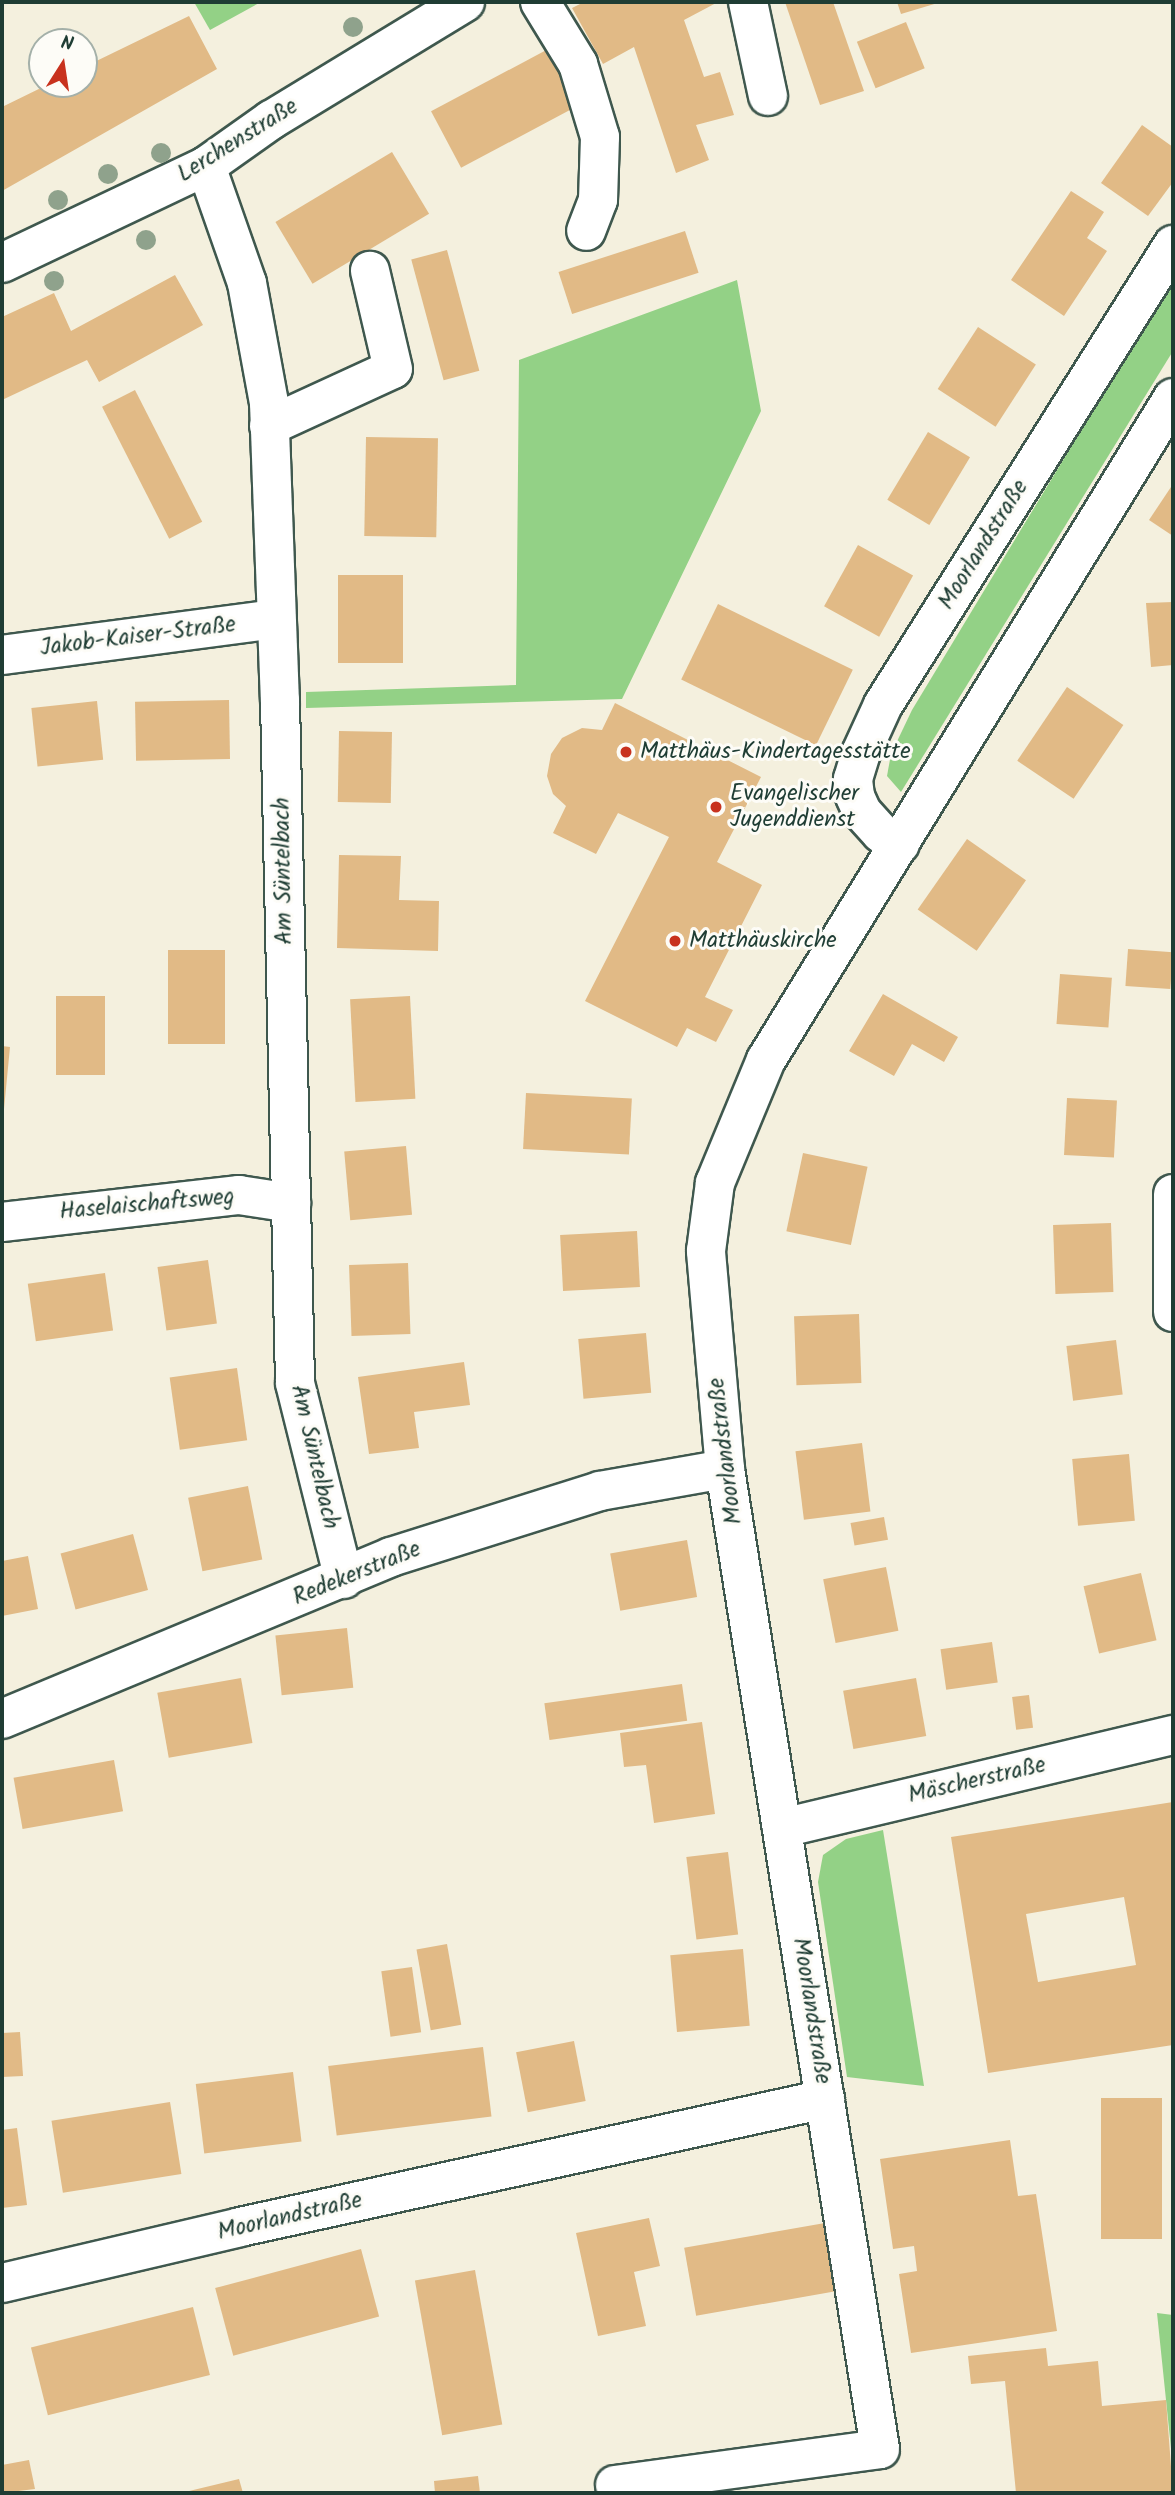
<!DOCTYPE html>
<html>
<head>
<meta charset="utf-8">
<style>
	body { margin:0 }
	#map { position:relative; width:1175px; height:2495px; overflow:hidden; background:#f4f0de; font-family:Kalam,sans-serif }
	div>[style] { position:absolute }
	.green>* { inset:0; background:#93d186 }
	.building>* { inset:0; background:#e1ba86; transform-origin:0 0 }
	.roads { filter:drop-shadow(2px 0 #3f584e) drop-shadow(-2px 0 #3f584e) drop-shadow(0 2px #3f584e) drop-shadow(0 -2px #3f584e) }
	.minor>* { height:38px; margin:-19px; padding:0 19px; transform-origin:19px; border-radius:19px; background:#fff }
	.trees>* { width:20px; height:20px; margin:-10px; border-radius:50%; background:#8fa28c }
	.dots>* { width:19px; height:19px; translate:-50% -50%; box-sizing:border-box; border:4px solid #fdfcf7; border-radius:50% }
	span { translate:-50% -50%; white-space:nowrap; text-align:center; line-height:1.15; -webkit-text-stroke:6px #fdfcf7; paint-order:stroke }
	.street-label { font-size:23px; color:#1f3d34 }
	.poi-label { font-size:23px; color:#1f3d34 }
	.left { translate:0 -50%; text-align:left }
	.frame { position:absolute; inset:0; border:4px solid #1f3d34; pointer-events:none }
	.north { position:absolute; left:28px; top:28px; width:70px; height:70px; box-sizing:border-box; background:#fdfcf7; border:2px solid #a4b0a9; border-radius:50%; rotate:12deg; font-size:19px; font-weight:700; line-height:28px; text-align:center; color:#1f3d34 }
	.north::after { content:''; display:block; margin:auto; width:24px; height:32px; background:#c8321e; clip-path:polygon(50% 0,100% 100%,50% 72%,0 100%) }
</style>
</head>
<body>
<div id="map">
	<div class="green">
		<div style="clip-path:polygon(194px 2px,261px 2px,210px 30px)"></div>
		<div style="clip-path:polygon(1173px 278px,1173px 351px,901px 792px,887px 776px,891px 754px,912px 710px)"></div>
		<div style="clip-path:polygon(737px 280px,761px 411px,622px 699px,306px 708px,306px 692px,516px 685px,519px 360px)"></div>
		<div style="clip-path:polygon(883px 1830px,924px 2086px,847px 2077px,818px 1882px,823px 1855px,846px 1839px)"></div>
		<div style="clip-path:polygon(1157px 2313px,1173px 2315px,1173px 2468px,1166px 2400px)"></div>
	</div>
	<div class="building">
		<div style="clip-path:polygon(584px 2px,718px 2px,684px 20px,704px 77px,720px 72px,734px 115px,696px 125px,709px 160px,676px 173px,634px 47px,603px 64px,572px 8px)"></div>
		<div style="clip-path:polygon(785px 2px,833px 2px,864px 91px,820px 105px)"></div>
		<div style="clip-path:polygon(897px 2px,941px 2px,901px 14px)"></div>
		<div style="clip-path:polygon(189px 16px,217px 69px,2px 191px,2px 107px,49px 84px,84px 84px,84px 67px)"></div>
		<div style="left:906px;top:22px;width:50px;height:53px;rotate:68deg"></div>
		<div style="left:552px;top:47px;width:64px;height:137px;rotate:62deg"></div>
		<div style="clip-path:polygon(1142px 125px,1173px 147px,1173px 182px,1148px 216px,1101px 183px)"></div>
		<div style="left:392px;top:152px;width:72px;height:136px;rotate:59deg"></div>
		<div style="clip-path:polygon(1071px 191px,1104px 212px,1087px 238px,1107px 251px,1064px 316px,1011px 280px)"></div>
		<div style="left:685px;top:231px;width:44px;height:133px;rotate:72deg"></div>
		<div style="left:447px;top:250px;width:125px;height:37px;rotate:75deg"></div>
		<div style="clip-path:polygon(175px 275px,203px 325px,99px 382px,87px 360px,2px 400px,2px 317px,54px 293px,71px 331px)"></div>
		<div style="left:978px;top:327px;width:69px;height:74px;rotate:33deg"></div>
		<div style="left:135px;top:390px;width:148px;height:37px;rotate:63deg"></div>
		<div style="left:928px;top:432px;width:49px;height:79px;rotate:31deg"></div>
		<div style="left:366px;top:437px;width:72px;height:99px;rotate:1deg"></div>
		<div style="clip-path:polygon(1173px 484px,1173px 536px,1149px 520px)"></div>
		<div style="left:858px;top:545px;width:63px;height:70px;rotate:29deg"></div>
		<div style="left:338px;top:575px;width:65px;height:88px"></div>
		<div style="clip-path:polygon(1173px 602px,1173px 665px,1151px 667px,1146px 603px)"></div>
		<div style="left:718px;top:604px;width:150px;height:84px;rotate:26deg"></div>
		<div style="left:1067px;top:687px;width:68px;height:89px;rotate:34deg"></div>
		<div style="left:229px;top:700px;width:59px;height:94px;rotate:89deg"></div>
		<div style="left:97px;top:701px;width:59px;height:66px;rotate:84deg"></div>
		<div style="clip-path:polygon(615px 703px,761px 777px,717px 862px,762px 885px,705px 997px,733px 1010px,716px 1042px,687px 1028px,677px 1047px,585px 1001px,669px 837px,618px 813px,596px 854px,553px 833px,566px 806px,553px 794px,547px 776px,551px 754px,562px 738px,582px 728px,602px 730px)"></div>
		<div style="left:339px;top:731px;width:53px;height:71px;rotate:1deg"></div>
		<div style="left:967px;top:839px;width:72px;height:86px;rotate:35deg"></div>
		<div style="clip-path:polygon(339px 855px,401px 856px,399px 900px,439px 901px,438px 951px,337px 948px)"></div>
		<div style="left:1128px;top:949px;width:45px;height:37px;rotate:4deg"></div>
		<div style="left:168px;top:950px;width:57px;height:94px"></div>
		<div style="left:1060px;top:974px;width:52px;height:50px;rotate:4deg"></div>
		<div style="clip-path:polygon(883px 994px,958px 1037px,944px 1062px,912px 1044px,894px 1076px,849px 1051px)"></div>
		<div style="left:56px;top:996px;width:49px;height:79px"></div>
		<div style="left:410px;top:996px;width:103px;height:60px;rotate:87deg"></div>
		<div style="clip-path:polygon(2px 1046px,10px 1047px,4px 1109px,2px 1109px)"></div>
		<div style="left:526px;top:1093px;width:106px;height:56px;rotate:3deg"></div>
		<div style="left:1067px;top:1098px;width:50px;height:57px;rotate:3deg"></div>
		<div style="left:406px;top:1146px;width:69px;height:62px;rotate:85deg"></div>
		<div style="left:803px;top:1153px;width:66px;height:80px;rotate:12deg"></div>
		<div style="left:1111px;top:1223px;width:69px;height:58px;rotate:88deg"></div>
		<div style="left:637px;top:1231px;width:56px;height:77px;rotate:87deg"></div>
		<div style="left:208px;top:1260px;width:64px;height:51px;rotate:82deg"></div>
		<div style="left:408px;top:1263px;width:71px;height:59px;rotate:88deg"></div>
		<div style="left:105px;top:1273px;width:58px;height:78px;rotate:82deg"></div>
		<div style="left:859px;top:1314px;width:69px;height:65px;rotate:88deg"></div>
		<div style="left:646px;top:1333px;width:60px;height:68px;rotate:85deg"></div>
		<div style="left:1116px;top:1340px;width:55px;height:50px;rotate:83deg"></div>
		<div style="clip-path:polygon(464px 1362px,470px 1405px,414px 1412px,419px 1448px,369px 1454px,358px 1377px)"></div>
		<div style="left:237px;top:1368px;width:73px;height:68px;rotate:82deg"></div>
		<div style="left:862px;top:1443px;width:69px;height:67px;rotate:83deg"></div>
		<div style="left:1129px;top:1454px;width:67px;height:57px;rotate:85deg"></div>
		<div style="left:248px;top:1486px;width:75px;height:61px;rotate:79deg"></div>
		<div style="left:884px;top:1517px;width:23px;height:34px;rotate:80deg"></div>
		<div style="left:133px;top:1534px;width:58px;height:75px;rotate:75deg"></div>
		<div style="left:687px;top:1540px;width:58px;height:78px;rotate:80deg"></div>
		<div style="clip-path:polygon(28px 1556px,38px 1609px,2px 1616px,2px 1561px)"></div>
		<div style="left:886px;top:1567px;width:65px;height:64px;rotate:79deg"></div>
		<div style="left:1141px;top:1573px;width:69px;height:59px;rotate:77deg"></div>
		<div style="left:347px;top:1628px;width:60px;height:72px;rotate:84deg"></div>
		<div style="left:992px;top:1642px;width:41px;height:52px;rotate:82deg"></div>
		<div style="left:241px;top:1678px;width:66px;height:85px;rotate:80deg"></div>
		<div style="left:916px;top:1678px;width:59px;height:74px;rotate:80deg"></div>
		<div style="left:682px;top:1684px;width:37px;height:139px;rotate:82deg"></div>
		<div style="left:1029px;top:1695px;width:33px;height:17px;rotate:83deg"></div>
		<div style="clip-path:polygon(702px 1722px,715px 1814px,654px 1823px,646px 1765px,624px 1767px,620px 1733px)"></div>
		<div style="left:114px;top:1760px;width:52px;height:102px;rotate:80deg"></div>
		<div style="clip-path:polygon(evenodd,1173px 1802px,1173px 2045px,988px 2073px,951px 1837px,1173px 1802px,1124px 1897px,1136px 1965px,1038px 1982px,1026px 1914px,1124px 1897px)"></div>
		<div style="left:728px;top:1852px;width:83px;height:42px;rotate:83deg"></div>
		<div style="left:447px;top:1944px;width:82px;height:31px;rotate:80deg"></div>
		<div style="left:743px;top:1949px;width:77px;height:73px;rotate:85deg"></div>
		<div style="left:412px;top:1967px;width:66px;height:31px;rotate:82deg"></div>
		<div style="clip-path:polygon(20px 2032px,23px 2076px,2px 2077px,2px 2033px)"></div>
		<div style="left:574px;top:2041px;width:61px;height:59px;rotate:79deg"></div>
		<div style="left:483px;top:2047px;width:70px;height:156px;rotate:83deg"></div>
		<div style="left:293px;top:2072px;width:70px;height:98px;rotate:83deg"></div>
		<div style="left:1101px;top:2098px;width:61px;height:141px"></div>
		<div style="left:170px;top:2102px;width:73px;height:120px;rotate:81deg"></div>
		<div style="clip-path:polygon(17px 2128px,27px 2205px,2px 2208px,2px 2130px)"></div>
		<div style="clip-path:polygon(1010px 2140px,1018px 2196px,1036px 2194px,1057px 2331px,911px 2353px,899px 2274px,917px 2271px,914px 2246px,893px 2249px,880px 2159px)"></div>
		<div style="clip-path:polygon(649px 2218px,660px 2266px,634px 2272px,646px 2326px,598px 2336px,576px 2233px)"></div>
		<div style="left:825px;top:2223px;width:69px;height:143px;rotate:80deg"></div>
		<div style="left:361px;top:2249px;width:70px;height:151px;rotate:75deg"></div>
		<div style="left:475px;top:2270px;width:157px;height:61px;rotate:80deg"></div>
		<div style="left:193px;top:2307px;width:70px;height:167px;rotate:76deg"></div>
		<div style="clip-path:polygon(1046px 2348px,1048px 2366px,1098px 2361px,1102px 2406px,1166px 2400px,1173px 2493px,1016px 2493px,1005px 2381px,971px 2384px,968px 2356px)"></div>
		<div style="clip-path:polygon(29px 2460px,35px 2489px,2px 2493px,2px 2465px)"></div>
		<div style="clip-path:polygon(478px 2476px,480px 2493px,435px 2493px,434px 2481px)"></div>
		<div style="clip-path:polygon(239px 2479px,243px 2493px,185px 2493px,185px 2492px)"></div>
	</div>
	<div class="roads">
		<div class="minor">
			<div style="left:540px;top:2px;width:73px;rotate:58.5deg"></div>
			<div style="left:578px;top:64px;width:76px;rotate:73.2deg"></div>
			<div style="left:600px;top:137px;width:63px;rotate:91.8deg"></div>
			<div style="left:598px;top:200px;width:33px;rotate:111deg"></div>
			<div style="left:748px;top:2px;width:96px;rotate:78deg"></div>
			<div style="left:206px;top:166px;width:124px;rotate:70.7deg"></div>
			<div style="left:247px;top:283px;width:122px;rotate:79.6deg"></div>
			<div style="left:269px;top:403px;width:298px;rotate:87.9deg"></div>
			<div style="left:280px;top:701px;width:682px;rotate:88.74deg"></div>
			<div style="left:295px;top:1383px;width:202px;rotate:76deg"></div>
			<div style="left:2px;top:263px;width:226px;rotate:-25.4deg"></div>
			<div style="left:206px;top:166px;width:80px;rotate:-35.3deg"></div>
			<div style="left:271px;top:120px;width:227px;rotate:-31.3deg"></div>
			<div style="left:269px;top:426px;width:136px;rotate:-24.7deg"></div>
			<div style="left:393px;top:369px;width:101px;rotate:-103.2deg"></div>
			<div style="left:2px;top:655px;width:275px;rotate:-7.5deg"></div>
			<div style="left:900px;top:844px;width:22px;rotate:-150deg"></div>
			<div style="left:881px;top:833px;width:28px;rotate:-132deg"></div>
			<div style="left:862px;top:812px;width:17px;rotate:-114deg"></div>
			<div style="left:855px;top:796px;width:17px;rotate:-97deg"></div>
			<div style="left:853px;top:779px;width:27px;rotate:-73deg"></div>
			<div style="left:861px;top:753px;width:53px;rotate:-65.4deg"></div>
			<div style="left:883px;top:705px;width:544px;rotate:-57.77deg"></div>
			<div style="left:1173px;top:1194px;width:118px;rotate:90deg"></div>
			<div style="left:2px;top:1222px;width:239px;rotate:-6.5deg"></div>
			<div style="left:239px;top:1195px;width:53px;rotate:8.7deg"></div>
			<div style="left:2px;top:1719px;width:421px;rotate:-22.6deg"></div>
			<div style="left:391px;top:1557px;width:219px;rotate:-17.5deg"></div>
			<div style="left:600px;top:1491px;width:127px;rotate:-10deg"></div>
			<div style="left:782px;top:1828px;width:402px;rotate:-13.4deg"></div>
			<div style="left:2px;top:2283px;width:244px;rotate:-13.2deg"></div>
			<div style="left:240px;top:2227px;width:599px;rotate:-12.34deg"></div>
			<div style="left:615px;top:2485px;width:267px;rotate:-7.7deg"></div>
			<div style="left:880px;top:2449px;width:992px;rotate:-98.99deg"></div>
			<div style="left:725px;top:1469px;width:219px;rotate:-95deg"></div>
			<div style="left:706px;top:1251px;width:69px;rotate:-82.5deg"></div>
			<div style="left:715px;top:1183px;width:133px;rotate:-67.5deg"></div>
			<div style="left:766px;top:1060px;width:777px;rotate:-58.42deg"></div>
		</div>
	</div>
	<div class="trees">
		<div style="left:353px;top:27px"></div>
		<div style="left:161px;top:153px"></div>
		<div style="left:108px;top:174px"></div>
		<div style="left:58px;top:200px"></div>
		<div style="left:146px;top:240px"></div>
		<div style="left:54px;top:281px"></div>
	</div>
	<div class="dots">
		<div style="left:626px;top:752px;background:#c8321e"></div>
		<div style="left:716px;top:807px;background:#c8321e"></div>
		<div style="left:675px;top:941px;background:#c8321e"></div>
	</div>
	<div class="street-label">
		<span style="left:238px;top:141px;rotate:-32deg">Lerchenstraße</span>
		<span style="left:984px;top:545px;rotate:-58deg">Moorlandstraße</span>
		<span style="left:138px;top:637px;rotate:-7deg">Jakob-Kaiser-Straße</span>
		<span style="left:284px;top:871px;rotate:-91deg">Am Süntelbach</span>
		<span style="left:147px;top:1205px;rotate:-5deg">Haselaischaftsweg</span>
		<span style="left:726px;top:1451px;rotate:-97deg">Moorlandstraße</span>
		<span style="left:314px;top:1457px;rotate:77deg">Am Süntelbach</span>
		<span style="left:357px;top:1574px;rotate:-22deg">Redekerstraße</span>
		<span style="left:977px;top:1781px;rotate:-13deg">Mäscherstraße</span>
		<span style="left:811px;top:2011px;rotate:81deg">Moorlandstraße</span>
		<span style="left:290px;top:2217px;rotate:-13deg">Moorlandstraße</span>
	</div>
	<div class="poi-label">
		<span class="left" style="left:640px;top:752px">Matthäus-Kindertagesstätte</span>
		<span class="left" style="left:730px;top:807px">Evangelischer<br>Jugenddienst</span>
		<span class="left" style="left:689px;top:941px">Matthäuskirche</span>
	</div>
	<div class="frame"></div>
	<div class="north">N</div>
</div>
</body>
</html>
